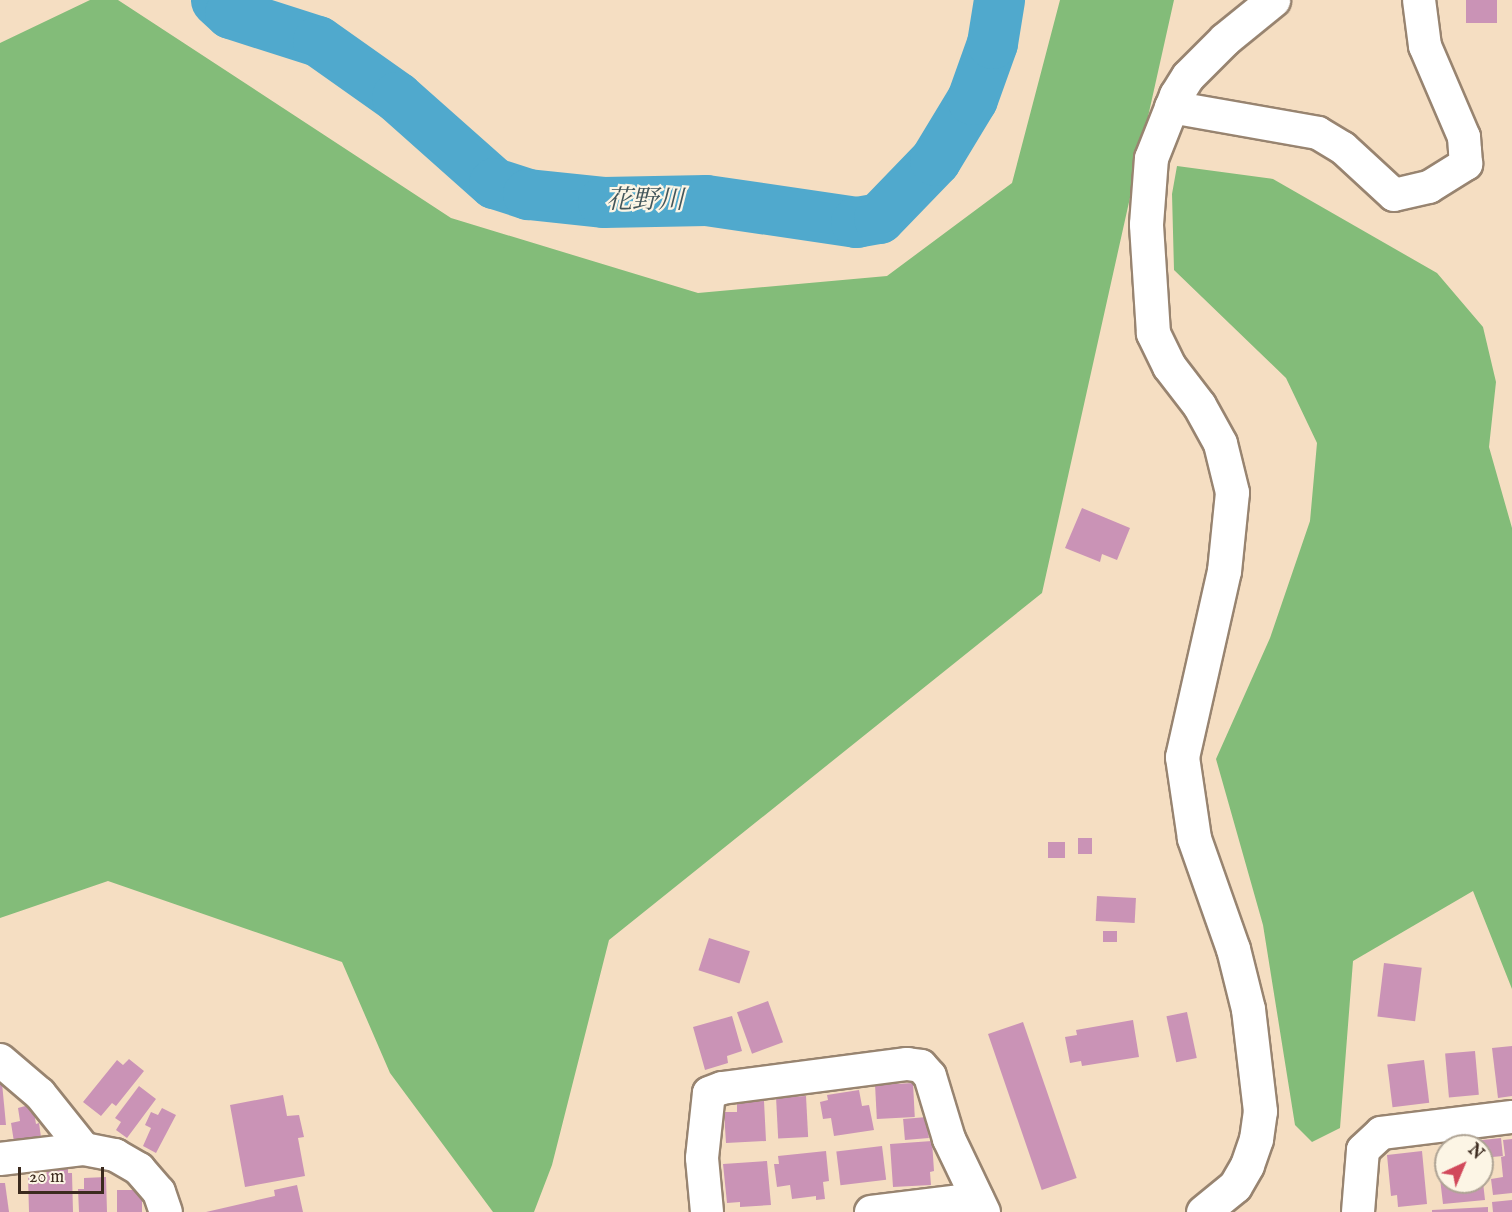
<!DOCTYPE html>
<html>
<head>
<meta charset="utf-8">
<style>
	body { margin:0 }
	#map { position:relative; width:1512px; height:1212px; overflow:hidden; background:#f5dec2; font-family:"IM FELL English","Noto Serif JP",serif }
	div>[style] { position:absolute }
	.forest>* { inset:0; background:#83bc79 }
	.river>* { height:51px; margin:-25.5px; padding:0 25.5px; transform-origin:25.5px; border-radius:25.5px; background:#50a9cd }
	.building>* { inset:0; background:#ca93b6; transform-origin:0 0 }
	.roads { filter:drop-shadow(2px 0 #988470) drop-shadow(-2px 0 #988470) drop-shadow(0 2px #988470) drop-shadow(0 -2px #988470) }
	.minor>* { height:32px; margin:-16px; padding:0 16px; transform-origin:16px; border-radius:16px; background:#fff }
	.tertiary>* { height:33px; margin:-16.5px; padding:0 16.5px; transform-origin:16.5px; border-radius:16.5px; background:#fff }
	span { translate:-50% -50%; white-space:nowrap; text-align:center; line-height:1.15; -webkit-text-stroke:4.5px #fcf5e5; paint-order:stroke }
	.water-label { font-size:26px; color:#42565b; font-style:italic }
	.north { position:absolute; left:1434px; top:1134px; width:60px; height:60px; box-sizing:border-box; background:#fcf5e5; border:2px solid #afa495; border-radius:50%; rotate:44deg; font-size:16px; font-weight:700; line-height:24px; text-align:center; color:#3b2a1e }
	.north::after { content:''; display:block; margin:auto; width:21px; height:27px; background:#d1495b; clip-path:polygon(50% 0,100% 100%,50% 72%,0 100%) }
	.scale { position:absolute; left:18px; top:1167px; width:86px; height:27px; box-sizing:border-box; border:3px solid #3b2a1e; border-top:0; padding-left:8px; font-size:18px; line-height:21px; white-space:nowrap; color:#3b2a1e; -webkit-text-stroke:4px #fcf5e5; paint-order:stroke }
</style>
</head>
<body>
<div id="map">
	<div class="forest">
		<div style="clip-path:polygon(90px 0,118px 0,451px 218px,698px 293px,887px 276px,1012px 183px,1060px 0,1174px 0,1042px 593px,609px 940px,552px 1165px,534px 1212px,493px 1212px,390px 1073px,342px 962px,108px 881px,0 918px,0 43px)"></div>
		<div style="clip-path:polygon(1177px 166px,1273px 179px,1437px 273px,1483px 327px,1496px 382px,1489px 447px,1512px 528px,1512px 989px,1473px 891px,1353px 961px,1340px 1128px,1312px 1142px,1295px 1125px,1263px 925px,1216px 759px,1270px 638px,1310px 521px,1317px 443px,1286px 378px,1174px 270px,1172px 194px)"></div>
	</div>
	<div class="river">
		<div style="left:216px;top:0;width:19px;rotate:43deg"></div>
		<div style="left:230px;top:13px;width:92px;rotate:17.7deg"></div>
		<div style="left:318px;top:41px;width:97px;rotate:35.3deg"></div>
		<div style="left:397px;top:97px;width:130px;rotate:41.6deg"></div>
		<div style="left:494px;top:183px;width:36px;rotate:18deg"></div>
		<div style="left:528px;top:194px;width:75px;rotate:6.1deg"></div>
		<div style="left:603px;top:202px;width:103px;rotate:-1.1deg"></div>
		<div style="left:706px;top:200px;width:152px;rotate:8.3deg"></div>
		<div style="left:856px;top:222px;width:23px;rotate:-10deg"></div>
		<div style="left:879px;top:218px;width:81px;rotate:-46deg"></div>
		<div style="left:935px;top:160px;width:71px;rotate:-58.8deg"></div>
		<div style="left:972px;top:99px;width:59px;rotate:-70.3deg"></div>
		<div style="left:992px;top:43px;width:44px;rotate:-80.8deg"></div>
	</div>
	<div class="building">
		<div style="left:1466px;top:0;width:31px;height:23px"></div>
		<div style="clip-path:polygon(1082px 508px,1130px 528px,1117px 560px,1102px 554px,1100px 562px,1065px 548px)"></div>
		<div style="left:1078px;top:838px;width:14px;height:16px"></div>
		<div style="left:1048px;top:842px;width:17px;height:16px"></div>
		<div style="left:1097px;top:896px;width:39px;height:25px;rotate:3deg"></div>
		<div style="left:1103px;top:931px;width:14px;height:11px"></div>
		<div style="left:709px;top:938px;width:43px;height:34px;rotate:18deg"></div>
		<div style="left:1384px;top:963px;width:38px;height:54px;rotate:7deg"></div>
		<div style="left:768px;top:1001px;width:44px;height:33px;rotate:70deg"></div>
		<div style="left:1187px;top:1012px;width:47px;height:21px;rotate:78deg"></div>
		<div style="clip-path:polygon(732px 1016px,742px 1051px,727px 1056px,728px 1063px,705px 1070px,693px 1027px)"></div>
		<div style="clip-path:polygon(1133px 1020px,1139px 1057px,1082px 1066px,1081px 1061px,1070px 1063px,1065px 1037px,1077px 1035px,1076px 1030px)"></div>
		<div style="left:1023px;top:1022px;width:165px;height:37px;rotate:71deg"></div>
		<div style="clip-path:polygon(1512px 1046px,1512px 1096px,1498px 1098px,1492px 1048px)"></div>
		<div style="left:1475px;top:1051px;width:44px;height:30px;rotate:85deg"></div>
		<div style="clip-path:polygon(129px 1059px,144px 1071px,116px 1106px,112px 1103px,101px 1116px,83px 1102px,117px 1060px,123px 1065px)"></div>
		<div style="left:1424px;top:1060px;width:43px;height:37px;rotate:83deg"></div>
		<div style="clip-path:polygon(2px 1083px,6px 1125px,0 1125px,0 1084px)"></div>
		<div style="left:913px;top:1083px;width:34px;height:38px;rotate:87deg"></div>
		<div style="clip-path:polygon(139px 1086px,156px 1099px,127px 1138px,116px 1130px,121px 1122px,115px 1118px)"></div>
		<div style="clip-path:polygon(859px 1090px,862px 1106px,869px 1105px,874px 1130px,834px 1136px,831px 1118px,823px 1119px,820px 1102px,828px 1100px,827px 1095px)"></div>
		<div style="clip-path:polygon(283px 1095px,287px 1116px,299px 1115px,304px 1137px,298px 1138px,305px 1176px,245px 1187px,230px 1105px)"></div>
		<div style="left:806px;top:1096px;width:41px;height:30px;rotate:87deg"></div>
		<div style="clip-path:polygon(764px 1101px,766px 1141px,726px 1143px,724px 1112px,737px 1112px,737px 1102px)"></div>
		<div style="clip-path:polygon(29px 1105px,31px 1113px,34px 1112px,36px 1124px,39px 1123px,41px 1137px,14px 1142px,11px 1123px,20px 1121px,18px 1108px)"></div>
		<div style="clip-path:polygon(162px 1108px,176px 1115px,156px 1153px,143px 1146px,151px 1128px,145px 1125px,151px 1112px,158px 1115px)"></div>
		<div style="left:927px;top:1117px;width:21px;height:24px;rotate:85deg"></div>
		<div style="left:1501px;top:1138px;width:18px;height:21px;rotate:84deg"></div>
		<div style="clip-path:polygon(1512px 1139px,1512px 1193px,1493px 1195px,1491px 1179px,1503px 1177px,1501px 1157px,1505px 1156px,1503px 1140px)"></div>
		<div style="clip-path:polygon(932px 1141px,934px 1171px,930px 1172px,931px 1185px,893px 1187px,890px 1144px)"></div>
		<div style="left:882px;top:1146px;width:34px;height:46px;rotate:83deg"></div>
		<div style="clip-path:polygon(826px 1151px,829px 1181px,823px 1182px,825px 1199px,816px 1200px,816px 1196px,792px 1199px,790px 1185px,777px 1187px,774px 1164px,779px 1164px,778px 1156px)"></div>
		<div style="clip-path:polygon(1422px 1151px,1427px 1204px,1398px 1207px,1397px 1195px,1391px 1196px,1387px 1155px)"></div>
		<div style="clip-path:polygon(767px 1161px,771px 1205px,740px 1207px,740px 1202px,727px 1203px,723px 1164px)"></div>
		<div style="clip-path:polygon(68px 1169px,68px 1173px,72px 1173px,73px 1212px,29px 1212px,28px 1177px,47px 1176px,46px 1170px)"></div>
		<div style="clip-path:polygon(1439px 1170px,1446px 1170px,1446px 1182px,1483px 1182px,1485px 1200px,1443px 1204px)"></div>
		<div style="clip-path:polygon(106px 1177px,107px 1212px,79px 1212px,78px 1189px,84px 1189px,84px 1178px)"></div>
		<div style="clip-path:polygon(0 1183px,5px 1183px,9px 1212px,0 1212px)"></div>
		<div style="clip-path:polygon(297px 1185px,303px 1212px,206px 1212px,275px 1196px,274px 1190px)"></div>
		<div style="left:117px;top:1190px;width:25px;height:22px"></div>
		<div style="clip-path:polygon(1512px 1200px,1512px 1212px,1493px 1212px,1492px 1202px)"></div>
		<div style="clip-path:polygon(1488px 1207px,1488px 1212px,1432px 1212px,1432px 1210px)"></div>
	</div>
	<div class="roads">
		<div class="minor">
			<div style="left:1171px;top:107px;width:149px;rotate:10deg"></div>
			<div style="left:1318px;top:133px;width:29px;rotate:31deg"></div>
			<div style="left:1343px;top:148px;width:69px;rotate:42.7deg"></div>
			<div style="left:1394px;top:195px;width:36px;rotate:-13deg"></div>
			<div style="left:1429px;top:187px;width:44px;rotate:-31.9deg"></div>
			<div style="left:1466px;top:164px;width:13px;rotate:-94deg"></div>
			<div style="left:1465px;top:151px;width:14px;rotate:-94deg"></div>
			<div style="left:1464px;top:137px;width:99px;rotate:-113.2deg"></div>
			<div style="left:1425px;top:46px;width:46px;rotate:-97.4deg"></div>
			<div style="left:0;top:1060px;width:52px;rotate:40.4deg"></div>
			<div style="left:40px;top:1094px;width:70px;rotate:51.3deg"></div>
			<div style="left:0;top:1159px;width:85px;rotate:-6.8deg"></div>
			<div style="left:84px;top:1149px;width:32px;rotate:11deg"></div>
			<div style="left:115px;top:1155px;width:28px;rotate:30deg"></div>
			<div style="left:139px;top:1169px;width:30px;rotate:49deg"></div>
			<div style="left:159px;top:1192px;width:21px;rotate:71deg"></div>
			<div style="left:707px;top:1212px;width:54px;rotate:-95.3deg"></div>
			<div style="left:702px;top:1158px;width:65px;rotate:-83.9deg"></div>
			<div style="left:709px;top:1093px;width:14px;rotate:-21deg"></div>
			<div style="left:722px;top:1088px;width:187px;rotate:-7.4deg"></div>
			<div style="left:907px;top:1064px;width:14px;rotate:8deg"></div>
			<div style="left:921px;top:1066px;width:13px;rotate:48deg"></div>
			<div style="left:930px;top:1076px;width:66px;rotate:73.2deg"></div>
			<div style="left:949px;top:1139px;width:81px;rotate:64.4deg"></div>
			<div style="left:871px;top:1212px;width:107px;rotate:-7deg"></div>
			<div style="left:1358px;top:1212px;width:62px;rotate:-85.4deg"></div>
			<div style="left:1363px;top:1150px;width:25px;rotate:-43deg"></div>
			<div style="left:1381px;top:1133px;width:132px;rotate:-7deg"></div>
		</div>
		<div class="tertiary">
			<div style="left:1203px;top:1212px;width:41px;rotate:-39.1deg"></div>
			<div style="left:1235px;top:1186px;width:24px;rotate:-60deg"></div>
			<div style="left:1247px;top:1165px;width:28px;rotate:-71deg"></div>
			<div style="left:1256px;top:1139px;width:28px;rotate:-82deg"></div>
			<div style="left:1260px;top:1111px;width:103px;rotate:-96.7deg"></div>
			<div style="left:1248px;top:1009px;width:62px;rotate:-104deg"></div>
			<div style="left:1233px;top:949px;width:118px;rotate:-109.4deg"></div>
			<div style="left:1194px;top:838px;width:82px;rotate:-98.4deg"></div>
			<div style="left:1182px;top:757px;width:191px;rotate:-77.3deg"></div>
			<div style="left:1224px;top:571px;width:79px;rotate:-84.2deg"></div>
			<div style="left:1232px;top:492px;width:50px;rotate:-103.8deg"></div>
			<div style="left:1220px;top:443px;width:43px;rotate:-118.9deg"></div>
			<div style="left:1199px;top:405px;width:49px;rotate:-127.6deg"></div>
			<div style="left:1169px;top:366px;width:37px;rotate:-116deg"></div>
			<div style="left:1153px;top:333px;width:109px;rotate:-93.7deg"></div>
			<div style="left:1146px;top:224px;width:66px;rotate:-85.7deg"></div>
			<div style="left:1151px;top:158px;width:68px;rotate:-68.4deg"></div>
			<div style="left:1176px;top:95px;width:22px;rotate:-58deg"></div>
			<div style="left:1188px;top:76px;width:52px;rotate:-45deg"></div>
			<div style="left:1225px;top:39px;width:62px;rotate:-39.1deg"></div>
		</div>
	</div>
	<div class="water-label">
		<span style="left:645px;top:201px">花野川</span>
	</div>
	<div class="north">N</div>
	<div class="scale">20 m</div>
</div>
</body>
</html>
